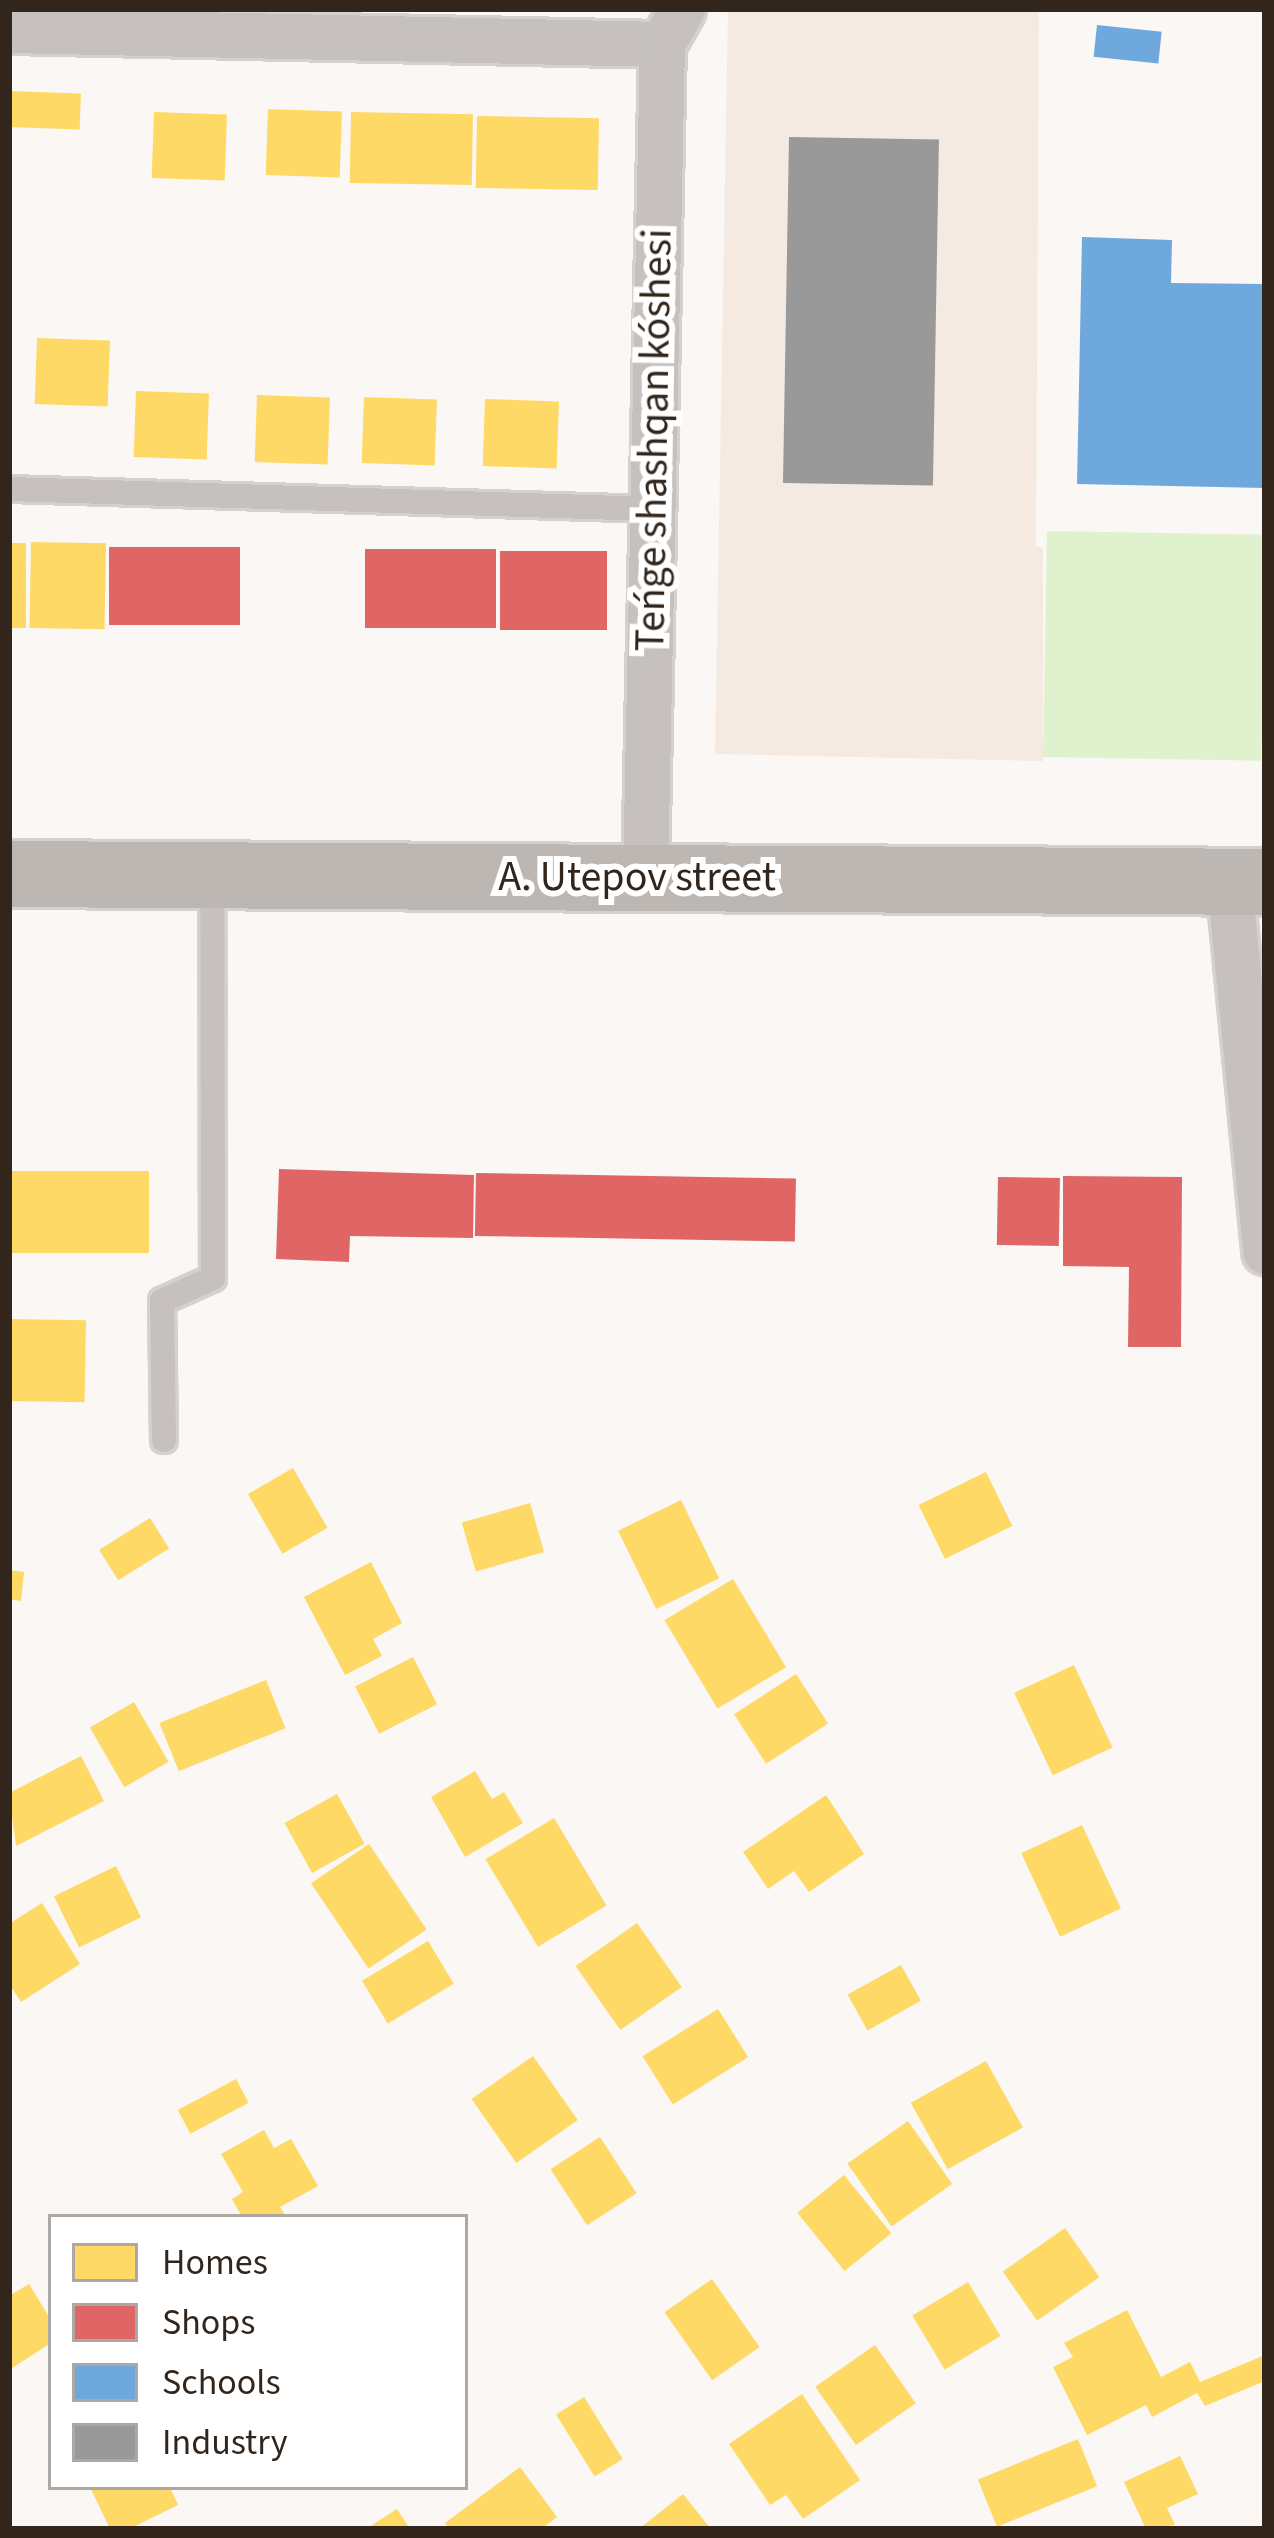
<!DOCTYPE html>
<html>
<head>
<meta charset="utf-8">
<style>
	body { margin:0 }
	#map { position:relative; width:1274px; height:2538px; overflow:hidden; background:#faf7f4; font-family:"Source Sans 3",sans-serif }
	div>[style] { position:absolute }
	.built>* { inset:0; background:#f4eae2 }
	.green>* { inset:0; background:#dff2cd; transform-origin:0 0 }
	.homes>* { inset:0; background:#ffd966; transform-origin:0 0 }
	.shops>* { inset:0; background:#e06666; transform-origin:0 0 }
	.schools>* { inset:0; background:#6fa8dc; transform-origin:0 0 }
	.industry>* { inset:0; background:#999; transform-origin:0 0 }
	.roads { filter:drop-shadow(3px 0 #d5d1ce) drop-shadow(-3px 0 #d5d1ce) drop-shadow(0 3px #d5d1ce) drop-shadow(0 -3px #d5d1ce) }
	.service>* { height:24px; margin:-12px; padding:0 12px; transform-origin:12px; border-radius:12px; background:#c6c1be }
	.minor>* { height:45px; margin:-22.5px; padding:0 22.5px; transform-origin:22.5px; border-radius:22.5px; background:#c6c1be }
	.secondary>* { height:66px; margin:-33px; padding:0 33px; transform-origin:33px; border-radius:33px; background:#bcb7b3 }
	span { translate:-50% -50%; white-space:nowrap; text-align:center; line-height:1.15; -webkit-text-stroke:12px #fff; paint-order:stroke }
	.street-label { font-size:42px; color:#32261c }
	.frame { position:absolute; inset:0; border:12px solid #32261c; pointer-events:none }
	.legend { position:absolute; left:48px; top:2214px; width:420px; height:276px; box-sizing:border-box; background:#fff; border:3px solid #ada8a4; margin:0; padding:15px 21px; list-style:none; font-size:36px; color:#32261c }
	.legend li { display:flex; align-items:center; gap:24px; height:60px }
	.legend b { width:60px; border:3px solid #ada8a4 }
</style>
</head>
<body>
<div id="map">
	<div class="built">
		<div style="clip-path:polygon(728px 9px,1039px 9px,1036px 546px,1043px 548px,1043px 761px,715px 754px)"></div>
	</div>
	<div class="green">
		<div style="left:1047px;top:531px;width:218px;height:226px;rotate:1deg"></div>
	</div>
	<div class="homes">
		<div style="left:9px;top:91px;width:72px;height:36px;rotate:2deg"></div>
		<div style="left:268px;top:109px;width:74px;height:66px;rotate:2deg"></div>
		<div style="left:154px;top:112px;width:73px;height:66px;rotate:2deg"></div>
		<div style="left:351px;top:112px;width:122px;height:71px;rotate:1deg"></div>
		<div style="left:477px;top:116px;width:122px;height:72px;rotate:1deg"></div>
		<div style="left:37px;top:338px;width:73px;height:66px;rotate:2deg"></div>
		<div style="left:136px;top:391px;width:73px;height:66px;rotate:2deg"></div>
		<div style="left:257px;top:395px;width:73px;height:67px;rotate:2deg"></div>
		<div style="left:364px;top:397px;width:73px;height:66px;rotate:2deg"></div>
		<div style="left:485px;top:399px;width:74px;height:67px;rotate:2deg"></div>
		<div style="left:31px;top:542px;width:75px;height:86px;rotate:1deg"></div>
		<div style="left:9px;top:543px;width:17px;height:85px"></div>
		<div style="left:9px;top:1171px;width:140px;height:82px"></div>
		<div style="left:9px;top:1319px;width:77px;height:82px;rotate:1deg"></div>
		<div style="left:293px;top:1468px;width:69px;height:52px;rotate:60deg"></div>
		<div style="left:986px;top:1472px;width:60px;height:75px;rotate:64deg"></div>
		<div style="left:681px;top:1500px;width:87px;height:70px;rotate:64deg"></div>
		<div style="left:530px;top:1503px;width:51px;height:71px;rotate:74deg"></div>
		<div style="left:150px;top:1518px;width:36px;height:60px;rotate:58deg"></div>
		<div style="clip-path:polygon(371px 1562px,402px 1623px,373px 1639px,382px 1656px,345px 1675px,304px 1597px)"></div>
		<div style="clip-path:polygon(9px 1570px,24px 1572px,21px 1601px,9px 1599px)"></div>
		<div style="left:733px;top:1579px;width:103px;height:80px;rotate:59deg"></div>
		<div style="left:413px;top:1657px;width:53px;height:65px;rotate:63deg"></div>
		<div style="left:1074px;top:1665px;width:91px;height:66px;rotate:65deg"></div>
		<div style="left:796px;top:1674px;width:59px;height:74px;rotate:57deg"></div>
		<div style="left:266px;top:1680px;width:52px;height:115px;rotate:68deg"></div>
		<div style="left:134px;top:1702px;width:69px;height:51px;rotate:60deg"></div>
		<div style="clip-path:polygon(81px 1756px,104px 1801px,16px 1846px,9px 1793px)"></div>
		<div style="clip-path:polygon(475px 1771px,492px 1799px,504px 1792px,523px 1823px,465px 1857px,431px 1797px)"></div>
		<div style="left:337px;top:1794px;width:57px;height:60px;rotate:61deg"></div>
		<div style="clip-path:polygon(826px 1795px,864px 1854px,809px 1892px,794px 1871px,768px 1889px,743px 1852px)"></div>
		<div style="left:554px;top:1818px;width:102px;height:80px;rotate:59deg"></div>
		<div style="left:1082px;top:1825px;width:92px;height:67px;rotate:65deg"></div>
		<div style="left:369px;top:1844px;width:103px;height:70px;rotate:56deg"></div>
		<div style="left:116px;top:1866px;width:57px;height:69px;rotate:64deg"></div>
		<div style="clip-path:polygon(42px 1903px,80px 1964px,21px 2002px,9px 1984px,9px 1924px)"></div>
		<div style="left:637px;top:1923px;width:78px;height:75px;rotate:55deg"></div>
		<div style="left:428px;top:1941px;width:50px;height:77px;rotate:59deg"></div>
		<div style="left:901px;top:1965px;width:41px;height:61px;rotate:61deg"></div>
		<div style="left:718px;top:2009px;width:57px;height:89px;rotate:58deg"></div>
		<div style="left:533px;top:2056px;width:78px;height:75px;rotate:55deg"></div>
		<div style="left:986px;top:2061px;width:76px;height:86px;rotate:61deg"></div>
		<div style="left:236px;top:2079px;width:27px;height:66px;rotate:62deg"></div>
		<div style="left:908px;top:2121px;width:77px;height:74px;rotate:55deg"></div>
		<div style="clip-path:polygon(264px 2130px,274px 2148px,291px 2139px,318px 2186px,280px 2207px,286px 2217px,242px 2217px,232px 2199px,243px 2192px,221px 2154px)"></div>
		<div style="left:600px;top:2137px;width:67px;height:59px;rotate:57deg"></div>
		<div style="left:844px;top:2175px;width:75px;height:60px;rotate:51deg"></div>
		<div style="left:1065px;top:2228px;width:60px;height:76px;rotate:55deg"></div>
		<div style="left:712px;top:2279px;width:83px;height:58px;rotate:55deg"></div>
		<div style="left:968px;top:2282px;width:63px;height:65px;rotate:59deg"></div>
		<div style="clip-path:polygon(29px 2284px,51px 2320px,51px 2343px,9px 2370px,9px 2296px)"></div>
		<div style="clip-path:polygon(1127px 2310px,1161px 2377px,1190px 2362px,1200px 2382px,1265px 2355px,1265px 2381px,1205px 2406px,1197px 2393px,1152px 2417px,1146px 2405px,1087px 2435px,1053px 2367px,1073px 2357px,1064px 2343px)"></div>
		<div style="left:875px;top:2345px;width:71px;height:73px;rotate:55deg"></div>
		<div style="clip-path:polygon(802px 2394px,860px 2480px,803px 2519px,786px 2495px,770px 2505px,729px 2444px)"></div>
		<div style="left:584px;top:2397px;width:73px;height:33px;rotate:58deg"></div>
		<div style="left:1078px;top:2439px;width:51px;height:108px;rotate:68deg"></div>
		<div style="clip-path:polygon(1180px 2456px,1198px 2494px,1167px 2508px,1175px 2525px,1146px 2529px,1124px 2482px)"></div>
		<div style="clip-path:polygon(520px 2467px,557px 2517px,541px 2529px,449px 2529px,445px 2523px)"></div>
		<div style="clip-path:polygon(90px 2487px,170px 2487px,178px 2505px,129px 2529px,110px 2529px)"></div>
		<div style="clip-path:polygon(683px 2494px,711px 2529px,639px 2529px)"></div>
		<div style="clip-path:polygon(397px 2509px,410px 2529px,366px 2529px)"></div>
	</div>
	<div class="shops">
		<div style="left:109px;top:547px;width:131px;height:78px"></div>
		<div style="left:365px;top:549px;width:131px;height:79px"></div>
		<div style="left:500px;top:551px;width:107px;height:79px"></div>
		<div style="clip-path:polygon(279px 1169px,474px 1175px,473px 1238px,350px 1236px,349px 1262px,276px 1259px)"></div>
		<div style="left:476px;top:1173px;width:320px;height:63px;rotate:1deg"></div>
		<div style="clip-path:polygon(1063px 1176px,1182px 1177px,1181px 1347px,1128px 1347px,1129px 1267px,1063px 1266px)"></div>
		<div style="left:998px;top:1177px;width:62px;height:68px;rotate:1deg"></div>
	</div>
	<div class="schools">
		<div style="left:1097px;top:25px;width:65px;height:32px;rotate:6deg"></div>
		<div style="clip-path:polygon(1082px 237px,1172px 240px,1171px 283px,1265px 284px,1265px 488px,1077px 484px)"></div>
	</div>
	<div class="industry">
		<div style="left:789px;top:137px;width:150px;height:346px;rotate:1deg"></div>
	</div>
	<div class="roads">
		<div class="service">
			<div style="left:9px;top:489px;width:643px;rotate:1.78deg"></div>
			<div style="left:164px;top:1440px;width:139px;rotate:-90.8deg"></div>
			<div style="left:162px;top:1301px;width:56px;rotate:-24.3deg"></div>
			<div style="left:213px;top:1278px;width:400px;rotate:-90.1deg"></div>
		</div>
		<div class="minor">
			<div style="left:9px;top:30px;width:653px;rotate:1.23deg"></div>
			<div style="left:645px;top:876px;width:832px;rotate:-88.83deg"></div>
			<div style="left:662px;top:44px;width:40px;rotate:-60.3deg"></div>
			<div style="left:1229px;top:881px;width:372px;rotate:84.4deg"></div>
		</div>
		<div class="secondary">
			<div style="left:9px;top:874px;width:1256px;rotate:0.36deg"></div>
		</div>
	</div>
	<div class="street-label">
		<span style="left:654px;top:440px;rotate:-89deg">Teńge shashqan kóshesi</span>
		<span style="left:637px;top:877px">A. Utepov street</span>
	</div>
	<div class="frame"></div>
	<ul class="legend">
	<li><b style="height:33px;background:#ffd966"></b>Homes</li>
	<li><b style="height:33px;background:#e06666"></b>Shops</li>
	<li><b style="height:33px;background:#6fa8dc"></b>Schools</li>
	<li><b style="height:33px;background:#999"></b>Industry</li>
	</ul>
</div>
</body>
</html>
